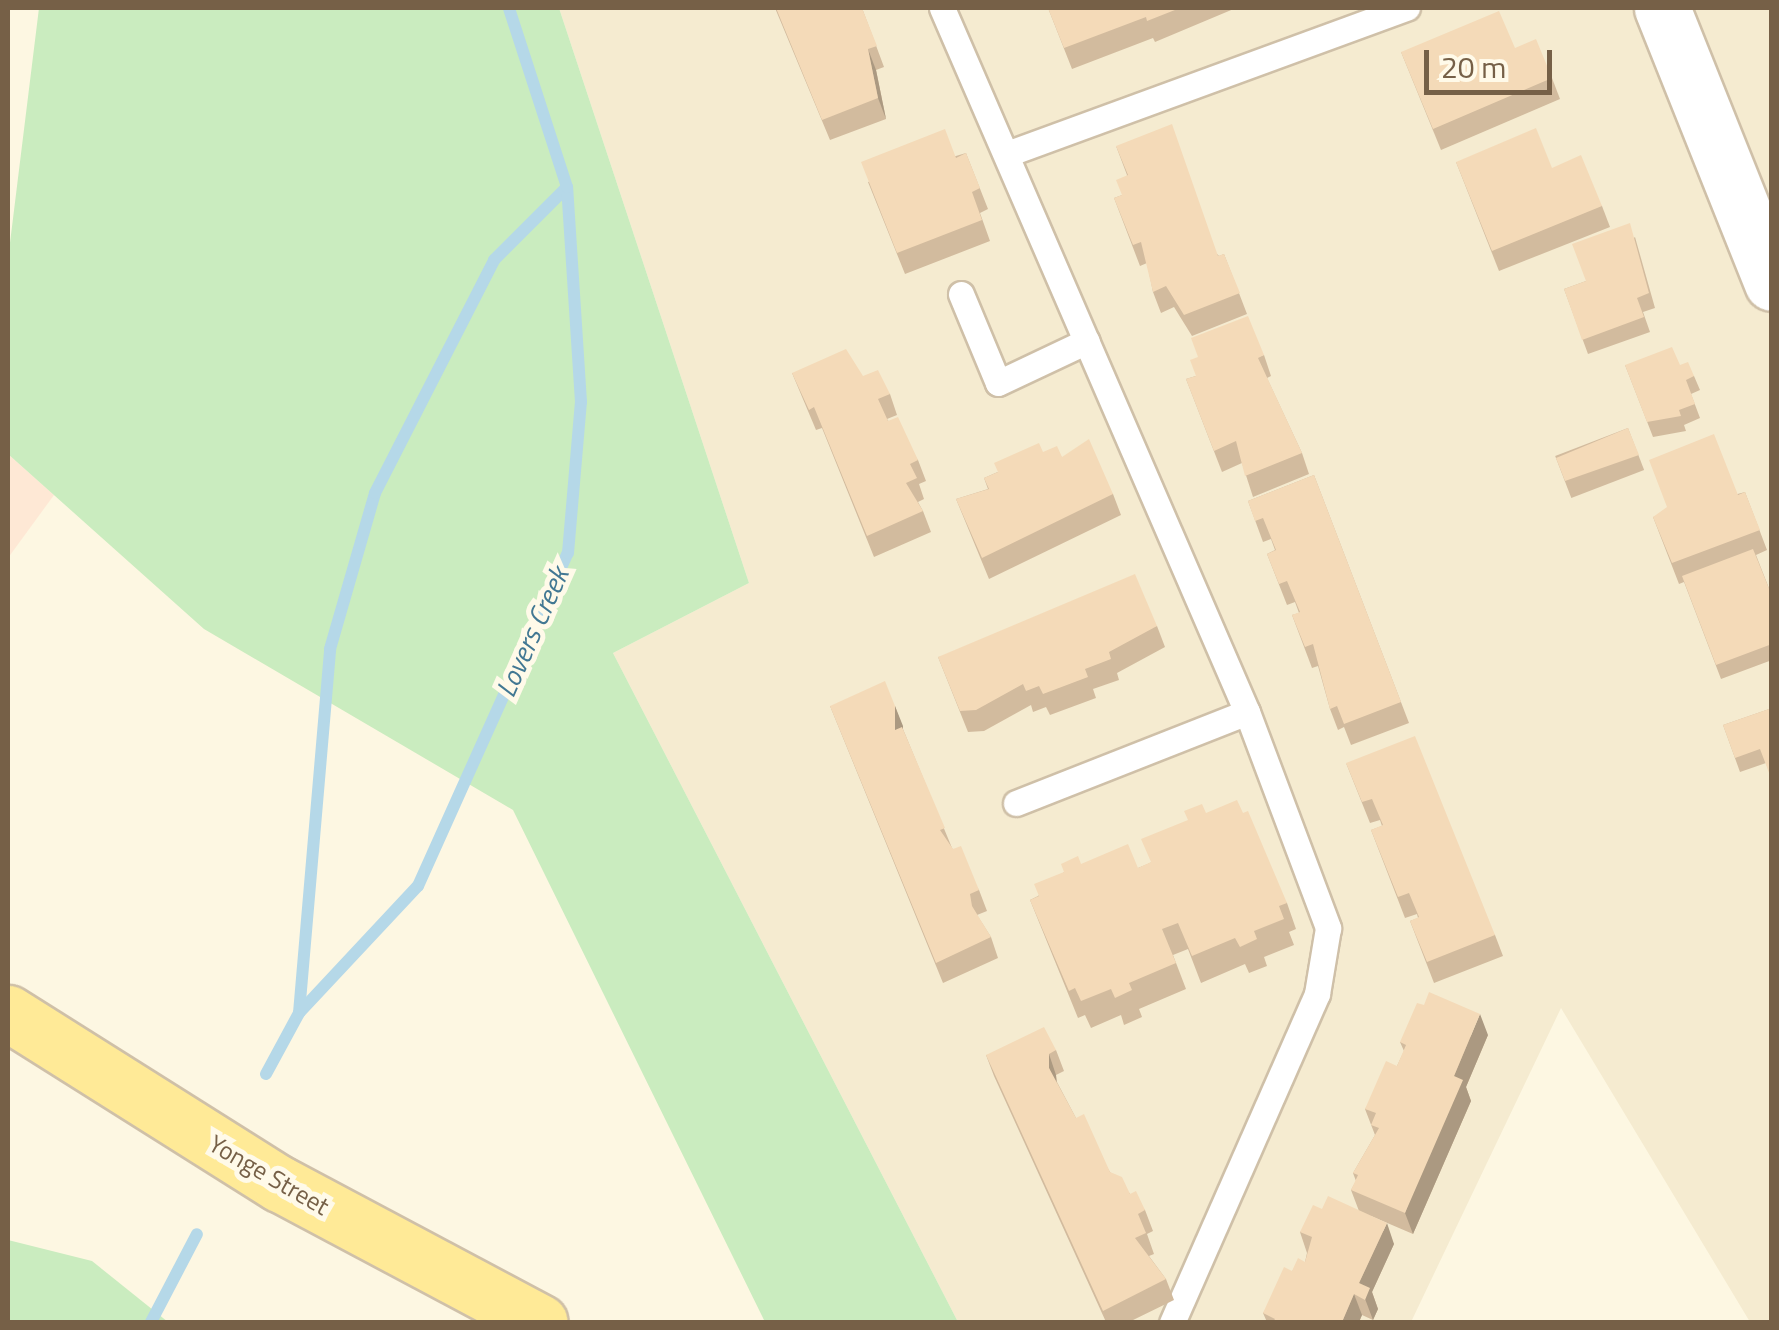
<!DOCTYPE html>
<html>
<head>
<meta charset="utf-8">
<style>
	body { margin:0 }
	#map { position:relative; width:1779px; height:1330px; overflow:hidden; background:#fdf7e2; font-family:"Titillium Web",sans-serif }
	div>[style] { position:absolute }
	.residential>* { inset:0; background:#f5ebd0 }
	.commercial>* { inset:0; background:#fee8d5 }
	.green>* { inset:0; background:#caecbf }
	.stream>* { height:12px; margin:-6px; padding:0 6px; transform-origin:6px; border-radius:6px; background:#b5d8e8 }
	.roads { filter:drop-shadow(2px 0 #cfc0a8) drop-shadow(-2px 0 #cfc0a8) drop-shadow(0 2px #cfc0a8) drop-shadow(0 -2px #cfc0a8) }
	.lane>* { height:25px; margin:-12.5px; padding:0 12.5px; transform-origin:12.5px; border-radius:12.5px; background:#fff }
	.secondary>* { height:55px; margin:-27.5px; padding:0 27.5px; transform-origin:27.5px; border-radius:27.5px; background:#fff }
	.primary>* { height:55px; margin:-27.5px; padding:0 27.5px; transform-origin:27.5px; border-radius:27.5px; background:#ffea97 }
	.wall>* { inset:0; background:#d2bb9e; transform-origin:0 0 }
	.shaded-wall>* { inset:0; background:#ab9981 }
	.building>* { inset:0; background:#f4dab8 }
	span { translate:-50% -50%; white-space:nowrap; text-align:center; line-height:1.15; -webkit-text-stroke:10px #fffae9; paint-order:stroke }
	.street-label { font-size:25px; color:#766047 }
	.water-label { font-size:28px; color:#427893; font-style:italic }
	.frame { position:absolute; inset:0; border:10px solid #766047; pointer-events:none }
	.scale { position:absolute; left:1424px; top:50px; width:128px; height:45px; box-sizing:border-box; border:5px solid #766047; border-top:0; padding-left:12px; font-size:30px; line-height:35px; white-space:nowrap; color:#766047; -webkit-text-stroke:8px #fffae9; paint-order:stroke }
</style>
</head>
<body>
<div id="map">
	<div class="residential">
		<div style="clip-path:polygon(559px 8px,1771px 8px,1771px 1322px,1750px 1322px,1561px 1008px,1411px 1322px,958px 1322px,613px 653px,749px 583px)"></div>
	</div>
	<div class="commercial">
		<div style="clip-path:polygon(8px 454px,54px 495px,8px 558px)"></div>
	</div>
	<div class="green">
		<div style="clip-path:polygon(39px 8px,559px 8px,749px 583px,613px 653px,958px 1322px,765px 1322px,513px 810px,204px 629px,8px 454px,8px 259px)"></div>
		<div style="clip-path:polygon(8px 1240px,92px 1261px,168px 1322px,8px 1322px)"></div>
	</div>
	<div class="stream">
		<div style="left:299px;top:1013px;width:365px;rotate:-85.1deg"></div>
		<div style="left:330px;top:649px;width:162px;rotate:-73.9deg"></div>
		<div style="left:375px;top:493px;width:262px;rotate:-62.9deg"></div>
		<div style="left:494px;top:260px;width:103px;rotate:-45deg"></div>
		<div style="left:266px;top:1074px;width:69px;rotate:-61.6deg"></div>
		<div style="left:299px;top:1013px;width:174px;rotate:-46.9deg"></div>
		<div style="left:418px;top:886px;width:365px;rotate:-65.8deg"></div>
		<div style="left:568px;top:553px;width:152px;rotate:-85.1deg"></div>
		<div style="left:581px;top:402px;width:215px;rotate:-93.7deg"></div>
		<div style="left:567px;top:187px;width:188px;rotate:-108deg"></div>
		<div style="left:151px;top:1322px;width:99px;rotate:-62.4deg"></div>
	</div>
	<div class="roads">
		<div class="lane">
			<div style="left:942px;top:8px;width:767px;rotate:66.58deg"></div>
			<div style="left:1247px;top:712px;width:231px;rotate:69.4deg"></div>
			<div style="left:1328px;top:928px;width:67px;rotate:99.5deg"></div>
			<div style="left:1317px;top:994px;width:359px;rotate:113.8deg"></div>
			<div style="left:1007px;top:154px;width:426px;rotate:-20.1deg"></div>
			<div style="left:961px;top:294px;width:96px;rotate:67.4deg"></div>
			<div style="left:998px;top:383px;width:98px;rotate:-25.3deg"></div>
			<div style="left:1016px;top:803px;width:248px;rotate:-21.5deg"></div>
		</div>
		<div class="secondary">
			<div style="left:1662px;top:8px;width:296px;rotate:68.2deg"></div>
		</div>
		<div class="primary">
			<div style="left:8px;top:1013px;width:321px;rotate:32.2deg"></div>
			<div style="left:280px;top:1184px;width:294px;rotate:28deg"></div>
		</div>
	</div>
	<div class="wall">
		<div style="clip-path:polygon(775px 8px,862px 8px,884px 67px,876px 70px,886px 119px,830px 140px)"></div>
		<div style="clip-path:polygon(1048px 8px,1236px 8px,1155px 42px,1153px 38px,1072px 69px)"></div>
		<div style="clip-path:polygon(1515px 48px,1552px 78px,1560px 99px,1441px 150px,1401px 52px)"></div>
		<div style="clip-path:polygon(1116px 146px,1219px 256px,1224px 254px,1247px 314px,1192px 336px,1174px 307px,1161px 313px,1153px 292px,1147px 263px,1140px 266px,1114px 198px,1122px 195px,1127px 175px)"></div>
		<div style="clip-path:polygon(966px 153px,988px 209px,980px 213px,990px 241px,905px 274px,868px 182px)"></div>
		<div style="clip-path:polygon(1456px 162px,1552px 168px,1602px 206px,1610px 227px,1499px 271px)"></div>
		<div style="clip-path:polygon(1635px 237px,1655px 308px,1643px 312px,1650px 332px,1588px 354px,1564px 289px,1586px 281px)"></div>
		<div style="clip-path:polygon(1264px 355px,1271px 376px,1267px 378px,1302px 453px,1309px 474px,1253px 497px,1242px 463px,1222px 472px,1186px 379px)"></div>
		<div style="clip-path:polygon(1625px 365px,1694px 376px,1700px 390px,1691px 394px,1700px 418px,1684px 425px,1686px 431px,1653px 437px)"></div>
		<div style="clip-path:polygon(792px 373px,863px 376px,890px 394px,897px 415px,887px 419px,918px 460px,926px 481px,919px 484px,924px 499px,918px 502px,923px 511px,931px 532px,874px 557px,822px 428px,816px 430px)"></div>
		<div style="left:1628px;top:428px;width:45px;height:78px;rotate:69deg"></div>
		<div style="clip-path:polygon(1043px 452px,1062px 457px,1113px 494px,1121px 515px,989px 579px,956px 499px,988px 489px,984px 478px)"></div>
		<div style="clip-path:polygon(1314px 475px,1409px 723px,1351px 745px,1344px 727px,1338px 730px,1330px 709px,1318px 666px,1312px 668px,1292px 615px,1299px 613px,1295px 602px,1287px 605px,1267px 554px,1275px 550px,1271px 539px,1263px 542px,1248px 501px)"></div>
		<div style="clip-path:polygon(1745px 492px,1767px 550px,1756px 555px,1772px 596px,1772px 660px,1721px 679px,1684px 582px,1679px 584px,1653px 517px)"></div>
		<div style="clip-path:polygon(1157px 626px,1165px 647px,1117px 673px,1119px 680px,1093px 689px,1096px 698px,1050px 715px,1046px 707px,1033px 712px,1031px 705px,984px 731px,968px 732px,938px 657px)"></div>
		<div style="clip-path:polygon(830px 706px,895px 706px,903px 729px,952px 848px,979px 890px,987px 911px,977px 915px,991px 937px,998px 958px,943px 983px)"></div>
		<div style="clip-path:polygon(1772px 708px,1772px 780px,1766px 763px,1740px 772px,1723px 725px)"></div>
		<div style="clip-path:polygon(1346px 763px,1495px 935px,1503px 956px,1434px 983px,1410px 921px,1418px 918px,1417px 914px,1405px 918px,1371px 830px,1382px 826px,1380px 820px,1370px 823px)"></div>
		<div style="clip-path:polygon(1206px 813px,1287px 903px,1296px 929px,1289px 932px,1294px 945px,1264px 957px,1267px 966px,1249px 973px,1245px 964px,1201px 983px,1188px 949px,1173px 955px,1186px 989px,1139px 1009px,1142px 1017px,1124px 1025px,1121px 1015px,1091px 1028px,1085px 1015px,1078px 1018px,1030px 900px,1038px 896px,1064px 872px,1081px 864px,1138px 868px,1150px 863px)"></div>
		<div style="clip-path:polygon(1488px 1035px,1466px 1087px,1471px 1101px,1413px 1234px,1371px 1216px,1394px 1244px,1372px 1292px,1378px 1309px,1373px 1320px,1362px 1315px,1359px 1322px,1267px 1322px,1263px 1313px,1292px 1271px,1305px 1262px,1307px 1253px,1300px 1232px,1322px 1209px,1359px 1211px,1351px 1190px,1356px 1181px,1353px 1173px,1375px 1135px,1365px 1109px,1397px 1066px,1404px 1051px,1400px 1042px)"></div>
		<div style="clip-path:polygon(1056px 1050px,1064px 1071px,1056px 1075px,1057px 1082px,1076px 1118px,1110px 1172px,1145px 1210px,1153px 1231px,1147px 1234px,1154px 1254px,1149px 1256px,1166px 1279px,1174px 1300px,1129px 1322px,1106px 1322px,994px 1076px,986px 1055px)"></div>
	</div>
	<div class="shaded-wall">
		<div style="clip-path:polygon(868px 49px,876px 70px,886px 119px,878px 98px)"></div>
		<div style="clip-path:polygon(895px 706px,903px 726px,903px 750px,895px 730px)"></div>
		<div style="clip-path:polygon(1480px 1014px,1488px 1035px,1466px 1087px,1471px 1101px,1413px 1234px,1405px 1213px,1454px 1076px)"></div>
		<div style="clip-path:polygon(1049px 1054px,1056px 1075px,1057px 1089px,1049px 1068px)"></div>
		<div style="clip-path:polygon(1387px 1223px,1394px 1244px,1372px 1292px,1378px 1309px,1373px 1320px,1359px 1283px)"></div>
		<div style="clip-path:polygon(1354px 1294px,1362px 1315px,1359px 1322px,1342px 1322px)"></div>
	</div>
	<div class="building">
		<div style="clip-path:polygon(776px 8px,862px 8px,877px 46px,868px 49px,878px 98px,822px 120px)"></div>
		<div style="clip-path:polygon(1048px 8px,1180px 8px,1147px 21px,1146px 17px,1064px 48px)"></div>
		<div style="clip-path:polygon(1499px 11px,1515px 48px,1536px 39px,1552px 78px,1433px 129px,1401px 52px)"></div>
		<div style="clip-path:polygon(1172px 124px,1218px 256px,1224px 254px,1240px 293px,1184px 315px,1166px 286px,1153px 292px,1141px 242px,1133px 245px,1114px 198px,1122px 195px,1116px 180px,1128px 175px,1116px 146px)"></div>
		<div style="clip-path:polygon(1536px 128px,1552px 168px,1581px 155px,1602px 206px,1492px 251px,1456px 162px)"></div>
		<div style="clip-path:polygon(945px 129px,956px 158px,966px 153px,980px 188px,972px 192px,982px 220px,897px 253px,861px 162px)"></div>
		<div style="clip-path:polygon(1630px 223px,1649px 293px,1637px 298px,1644px 317px,1582px 340px,1564px 289px,1586px 281px,1572px 244px)"></div>
		<div style="clip-path:polygon(1248px 316px,1264px 355px,1258px 358px,1302px 453px,1245px 476px,1236px 441px,1214px 451px,1186px 379px,1196px 376px,1190px 360px,1198px 357px,1191px 338px)"></div>
		<div style="clip-path:polygon(1672px 347px,1680px 365px,1688px 362px,1694px 376px,1686px 380px,1695px 404px,1679px 410px,1681px 416px,1647px 422px,1625px 365px)"></div>
		<div style="clip-path:polygon(846px 349px,863px 376px,878px 370px,890px 394px,878px 399px,888px 421px,898px 417px,918px 460px,910px 464px,917px 478px,906px 483px,923px 511px,867px 536px,814px 407px,809px 410px,792px 373px)"></div>
		<div style="clip-path:polygon(1628px 428px,1639px 455px,1565px 481px,1556px 458px)"></div>
		<div style="clip-path:polygon(1714px 434px,1738px 495px,1745px 492px,1760px 530px,1672px 563px,1653px 517px,1667px 507px,1649px 460px)"></div>
		<div style="clip-path:polygon(1089px 439px,1113px 494px,982px 558px,956px 499px,989px 489px,984px 478px,998px 472px,994px 463px,1039px 443px,1043px 452px,1057px 446px,1062px 457px)"></div>
		<div style="clip-path:polygon(1314px 475px,1401px 702px,1344px 724px,1337px 706px,1330px 709px,1313px 644px,1305px 647px,1292px 615px,1300px 612px,1287px 581px,1279px 584px,1267px 554px,1276px 550px,1263px 518px,1255px 521px,1248px 501px)"></div>
		<div style="clip-path:polygon(1753px 549px,1772px 596px,1772px 644px,1716px 665px,1682px 576px)"></div>
		<div style="clip-path:polygon(1135px 574px,1157px 626px,1109px 652px,1111px 659px,1085px 669px,1088px 677px,1043px 694px,1039px 686px,1026px 691px,1023px 684px,976px 710px,960px 711px,938px 657px)"></div>
		<div style="clip-path:polygon(885px 681px,895px 706px,895px 730px,902px 727px,945px 828px,940px 830px,953px 849px,961px 846px,979px 890px,970px 894px,972px 906px,991px 937px,936px 963px,830px 706px)"></div>
		<div style="clip-path:polygon(1772px 708px,1772px 778px,1771px 778px,1760px 749px,1735px 758px,1723px 725px)"></div>
		<div style="clip-path:polygon(1415px 736px,1495px 935px,1427px 962px,1410px 921px,1419px 917px,1409px 893px,1398px 897px,1371px 830px,1383px 825px,1372px 799px,1362px 802px,1346px 763px)"></div>
		<div style="clip-path:polygon(1237px 800px,1243px 813px,1248px 811px,1287px 903px,1279px 906px,1284px 919px,1254px 931px,1257px 939px,1240px 947px,1235px 938px,1192px 956px,1178px 923px,1162px 929px,1176px 963px,1129px 983px,1132px 990px,1115px 998px,1111px 989px,1081px 1001px,1075px 988px,1069px 991px,1030px 900px,1039px 896px,1034px 884px,1064px 872px,1061px 864px,1078px 856px,1081px 864px,1128px 844px,1138px 868px,1151px 862px,1141px 839px,1188px 820px,1184px 811px,1202px 804px,1206px 813px)"></div>
		<div style="clip-path:polygon(1429px 992px,1480px 1014px,1454px 1076px,1463px 1080px,1405px 1213px,1351px 1190px,1358px 1175px,1353px 1173px,1379px 1128px,1371px 1125px,1376px 1113px,1365px 1109px,1386px 1061px,1397px 1066px,1406px 1045px,1400px 1042px,1417px 1003px,1424px 1005px)"></div>
		<div style="clip-path:polygon(1044px 1027px,1056px 1050px,1049px 1054px,1049px 1068px,1076px 1118px,1084px 1114px,1110px 1172px,1122px 1177px,1130px 1194px,1136px 1191px,1145px 1210px,1138px 1214px,1146px 1233px,1135px 1238px,1166px 1279px,1103px 1311px,986px 1055px)"></div>
		<div style="clip-path:polygon(1328px 1196px,1387px 1223px,1359px 1283px,1370px 1288px,1365px 1300px,1354px 1294px,1342px 1322px,1273px 1322px,1275px 1319px,1263px 1313px,1284px 1267px,1292px 1271px,1298px 1258px,1305px 1262px,1312px 1237px,1300px 1232px,1313px 1205px,1322px 1209px)"></div>
	</div>
	<div class="street-label">
		<span style="left:269px;top:1175px;rotate:30deg">Yonge Street</span>
	</div>
	<div class="water-label">
		<span style="left:532px;top:632px;rotate:-66deg">Lovers Creek</span>
	</div>
	<div class="frame"></div>
	<div class="scale">20 m</div>
</div>
</body>
</html>
